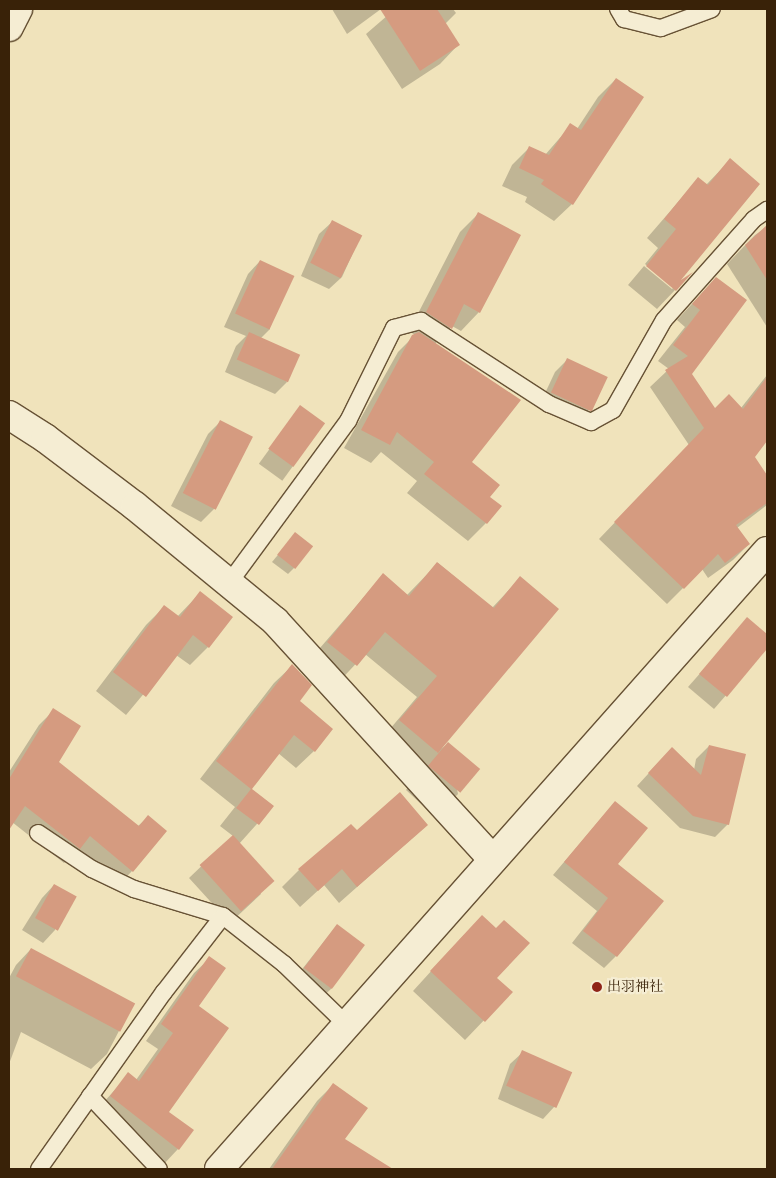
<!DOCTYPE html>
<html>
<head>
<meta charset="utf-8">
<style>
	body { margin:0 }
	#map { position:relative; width:776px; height:1178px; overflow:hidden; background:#f0e3bb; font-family:Alegreya,"Noto Serif JP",serif }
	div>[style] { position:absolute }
	.shadow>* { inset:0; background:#0003; transform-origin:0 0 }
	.building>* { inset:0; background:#d59b80; transform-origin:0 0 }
	.roads { filter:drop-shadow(1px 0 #675235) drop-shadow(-1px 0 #675235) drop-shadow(0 1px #675235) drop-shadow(0 -1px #675235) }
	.lane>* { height:16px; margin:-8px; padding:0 8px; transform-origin:8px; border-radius:8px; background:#f5edd3 }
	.street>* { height:28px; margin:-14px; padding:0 14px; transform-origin:14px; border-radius:14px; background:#f5edd3 }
	.secondary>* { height:28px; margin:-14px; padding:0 14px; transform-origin:14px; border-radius:14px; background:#f5edd3 }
	.dots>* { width:14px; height:14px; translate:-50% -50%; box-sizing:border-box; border:2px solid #f5edd3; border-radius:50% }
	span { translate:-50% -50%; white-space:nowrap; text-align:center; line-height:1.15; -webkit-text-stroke:4.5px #f5edd3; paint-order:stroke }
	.poi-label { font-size:14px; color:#392208 }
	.left { translate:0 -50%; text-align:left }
	.frame { position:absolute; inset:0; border:10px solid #392208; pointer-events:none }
</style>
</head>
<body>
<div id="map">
	<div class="shadow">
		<div style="clip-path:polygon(332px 9px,381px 9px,347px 34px)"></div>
		<div style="clip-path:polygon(395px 9px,453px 9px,456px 13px,445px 24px,458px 45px,440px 64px,402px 89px,366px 34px)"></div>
		<div style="clip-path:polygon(616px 79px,572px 204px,554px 221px,525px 202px,527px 197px,502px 186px,512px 165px,529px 148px,545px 155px,571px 125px,577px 129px,598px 97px)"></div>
		<div style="clip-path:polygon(730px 160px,675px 290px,657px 309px,628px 285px,644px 266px,672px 289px,674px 287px,645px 264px,658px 248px,647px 238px,698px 179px,706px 185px)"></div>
		<div style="clip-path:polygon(478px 214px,479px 312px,461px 331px,452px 326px,435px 344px,471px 462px,489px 497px,486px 523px,468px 541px,407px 493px,417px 481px,381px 452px,371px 463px,344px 448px,398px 352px,415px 335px,409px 331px,460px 232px)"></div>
		<div style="clip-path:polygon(332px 222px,361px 235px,342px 277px,329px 289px,301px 276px,319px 234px)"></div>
		<div style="clip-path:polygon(767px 227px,767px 327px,727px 264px,755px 235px)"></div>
		<div style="clip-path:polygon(260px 261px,270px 329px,260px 339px,287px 382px,275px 394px,225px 372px,236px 346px,246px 336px,224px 327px,248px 274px)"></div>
		<div style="clip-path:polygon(716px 278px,691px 374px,715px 410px,741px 408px,767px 375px,767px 438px,753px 457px,767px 477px,767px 505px,737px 528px,749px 544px,733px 560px,708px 578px,702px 569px,667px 604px,599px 539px,689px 445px,650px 387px,669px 369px,658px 361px,685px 327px,677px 320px)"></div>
		<div style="clip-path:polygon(568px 359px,589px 410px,577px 423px,539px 406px,555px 372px)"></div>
		<div style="left:300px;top:407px;width:29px;height:70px;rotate:36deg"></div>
		<div style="clip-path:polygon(220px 422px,214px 509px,201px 522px,171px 506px,208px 434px)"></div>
		<div style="clip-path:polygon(292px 538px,294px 568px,288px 574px,272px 562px)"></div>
		<div style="clip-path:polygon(438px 563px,492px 608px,520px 578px,557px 609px,436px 752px,448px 744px,458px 794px,435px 817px,406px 790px,425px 766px,379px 742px,417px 697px,365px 654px,335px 686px,307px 663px,383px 575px,407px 595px)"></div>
		<div style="clip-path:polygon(200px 593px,208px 647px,190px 665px,176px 655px,126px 715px,96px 691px,146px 625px,164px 607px,177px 617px)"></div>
		<div style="clip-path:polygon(748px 619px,767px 635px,767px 648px,714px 709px,688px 687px)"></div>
		<div style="clip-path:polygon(292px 666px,298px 701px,314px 751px,296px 768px,278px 753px,251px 789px,273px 806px,239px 844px,261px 894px,230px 923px,189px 878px,233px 836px,220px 826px,235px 807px,200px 779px,274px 683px)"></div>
		<div style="clip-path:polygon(54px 710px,57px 762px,138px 826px,148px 817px,132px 871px,118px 886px,76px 851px,64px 863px,12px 822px,9px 828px,9px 772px,39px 725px)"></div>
		<div style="clip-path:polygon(709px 746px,728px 824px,715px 837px,680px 828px,637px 786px,659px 762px,694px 770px,696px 759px)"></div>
		<div style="clip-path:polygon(615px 802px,616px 956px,604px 968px,572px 943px,597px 911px,553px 875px)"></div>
		<div style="clip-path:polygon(427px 825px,339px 903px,324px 885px,300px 907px,282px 887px,299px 870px,357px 831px)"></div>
		<div style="clip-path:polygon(54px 885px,55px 930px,43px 943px,22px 930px,42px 898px)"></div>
		<div style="clip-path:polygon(337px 925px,331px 989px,318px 1001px,292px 982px)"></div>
		<div style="clip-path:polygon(464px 935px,495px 978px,511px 992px,465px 1040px,413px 991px)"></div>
		<div style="clip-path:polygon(31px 949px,133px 1004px,107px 1054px,91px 1069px,21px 1032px,9px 1064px,9px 978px,16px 965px)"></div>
		<div style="clip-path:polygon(210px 958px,168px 1112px,178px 1149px,163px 1165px,95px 1112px,129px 1074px,136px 1080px,158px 1049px,146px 1041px,194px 973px)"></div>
		<div style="clip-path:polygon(523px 1052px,555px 1106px,543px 1119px,498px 1099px,510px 1064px)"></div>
		<div style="clip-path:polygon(333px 1085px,344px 1140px,379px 1162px,374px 1169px,269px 1169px,317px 1101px)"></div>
	</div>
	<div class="building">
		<div style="clip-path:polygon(380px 9px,437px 9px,460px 45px,420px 71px)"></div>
		<div style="clip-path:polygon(616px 78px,644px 97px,573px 205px,541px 184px,544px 180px,519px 168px,529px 146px,549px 155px,570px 123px,581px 130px)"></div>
		<div style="clip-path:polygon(730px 158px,760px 184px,681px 280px,693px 272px,676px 291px,646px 266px,676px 229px,664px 219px,698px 177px,708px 185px)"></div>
		<div style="clip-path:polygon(478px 212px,521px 235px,480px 313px,464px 304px,452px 329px,426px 312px)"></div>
		<div style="left:332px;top:220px;width:34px;height:48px;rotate:27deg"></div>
		<div style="clip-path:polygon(767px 225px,767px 280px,745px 245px)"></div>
		<div style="left:260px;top:260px;width:38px;height:59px;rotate:25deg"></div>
		<div style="clip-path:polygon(716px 277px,747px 300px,692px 374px,715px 408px,729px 394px,743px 409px,767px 377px,767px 441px,755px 457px,767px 475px,767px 503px,736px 525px,750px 544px,725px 563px,718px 554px,684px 589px,614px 522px,704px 428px,665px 370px,688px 356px,673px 345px,700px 310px,692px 304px)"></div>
		<div style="left:249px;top:332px;width:56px;height:30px;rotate:24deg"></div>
		<div style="clip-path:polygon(419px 332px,521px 400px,472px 462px,500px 485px,490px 497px,502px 506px,487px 524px,424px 474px,434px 462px,397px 432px,390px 445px,361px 430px,412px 335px)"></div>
		<div style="left:567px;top:358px;width:45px;height:38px;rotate:25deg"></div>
		<div style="left:300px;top:405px;width:31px;height:54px;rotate:36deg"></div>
		<div style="left:220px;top:420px;width:37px;height:82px;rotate:27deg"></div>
		<div style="left:295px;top:532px;width:23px;height:29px;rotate:38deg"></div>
		<div style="clip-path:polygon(437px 562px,494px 608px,520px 576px,559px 609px,438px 753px,399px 720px,437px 676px,385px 632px,357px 666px,327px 642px,383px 573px,409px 596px)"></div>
		<div style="clip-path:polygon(200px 591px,233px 617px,209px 648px,193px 635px,146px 697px,113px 672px,164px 605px,180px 617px)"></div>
		<div style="clip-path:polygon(747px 617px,767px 634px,767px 649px,727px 697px,699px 674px)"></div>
		<div style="clip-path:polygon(292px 664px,312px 685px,300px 701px,333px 729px,315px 752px,294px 735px,252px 789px,274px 806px,259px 825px,236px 808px,251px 789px,216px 761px)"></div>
		<div style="clip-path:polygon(53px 708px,81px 726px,59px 762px,139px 826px,148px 815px,167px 831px,133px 872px,90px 836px,80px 849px,25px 806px,9px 830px,9px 779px)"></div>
		<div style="left:448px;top:742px;width:42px;height:31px;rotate:40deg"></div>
		<div style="clip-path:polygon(709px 745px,746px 754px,729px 825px,693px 816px,648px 773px,672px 747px,701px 775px)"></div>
		<div style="clip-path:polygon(400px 792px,428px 825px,357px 887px,342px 869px,318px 891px,298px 869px,351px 824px,357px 830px)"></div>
		<div style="clip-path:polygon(615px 801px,648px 828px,618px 864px,664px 901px,617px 957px,583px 931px,608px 898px,564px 862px)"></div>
		<div style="left:233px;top:835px;width:62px;height:45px;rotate:48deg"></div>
		<div style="left:54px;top:884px;width:26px;height:39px;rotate:29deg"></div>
		<div style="clip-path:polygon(482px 915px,496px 928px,504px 920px,530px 943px,497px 978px,513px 992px,485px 1022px,430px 971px)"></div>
		<div style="left:337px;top:924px;width:35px;height:55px;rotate:37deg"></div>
		<div style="left:31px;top:948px;width:118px;height:32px;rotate:28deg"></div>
		<div style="clip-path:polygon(209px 956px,226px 968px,199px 1006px,229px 1028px,169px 1112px,194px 1130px,179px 1150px,110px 1096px,128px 1072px,139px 1081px,173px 1033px,161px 1024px)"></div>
		<div style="left:522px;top:1050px;width:55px;height:39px;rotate:24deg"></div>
		<div style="clip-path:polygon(333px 1083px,368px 1108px,345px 1139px,393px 1169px,272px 1169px)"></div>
	</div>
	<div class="roads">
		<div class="lane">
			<div style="left:618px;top:9px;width:12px;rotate:59deg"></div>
			<div style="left:624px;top:19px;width:38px;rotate:14deg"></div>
			<div style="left:661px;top:28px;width:54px;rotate:-20.4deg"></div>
			<div style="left:229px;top:583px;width:201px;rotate:-53.7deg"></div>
			<div style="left:348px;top:421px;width:104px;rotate:-63.7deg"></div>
			<div style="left:394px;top:328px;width:28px;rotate:-15deg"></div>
			<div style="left:421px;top:321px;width:153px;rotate:33deg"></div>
			<div style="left:549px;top:404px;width:46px;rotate:23.2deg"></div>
			<div style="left:591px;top:422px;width:25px;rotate:-29deg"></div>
			<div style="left:613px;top:410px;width:103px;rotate:-60.5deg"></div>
			<div style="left:664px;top:320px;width:135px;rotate:-48.3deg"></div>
			<div style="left:754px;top:219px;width:16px;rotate:-35deg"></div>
			<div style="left:38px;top:833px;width:65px;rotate:33.7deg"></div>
			<div style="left:92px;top:869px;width:47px;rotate:25.5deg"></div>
			<div style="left:134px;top:889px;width:93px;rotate:16.9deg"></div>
			<div style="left:223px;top:916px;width:78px;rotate:38.2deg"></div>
			<div style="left:284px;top:964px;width:88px;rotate:44.1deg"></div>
			<div style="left:90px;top:1096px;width:100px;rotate:46.6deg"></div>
			<div style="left:39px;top:1169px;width:217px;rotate:-54.8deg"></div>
			<div style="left:164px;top:992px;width:96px;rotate:-52.2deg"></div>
		</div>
		<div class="street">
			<div style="left:9px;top:27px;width:20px;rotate:-63deg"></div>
			<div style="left:9px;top:415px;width:43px;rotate:32.6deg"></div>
			<div style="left:45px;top:438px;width:113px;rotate:37.1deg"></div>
			<div style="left:135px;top:506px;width:181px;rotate:39.4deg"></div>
			<div style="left:275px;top:621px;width:323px;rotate:47.6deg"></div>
		</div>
		<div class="secondary">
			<div style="left:219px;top:1169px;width:826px;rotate:-48.44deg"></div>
		</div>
	</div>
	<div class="dots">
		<div style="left:597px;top:987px;background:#8f2418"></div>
	</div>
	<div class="poi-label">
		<span class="left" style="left:607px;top:987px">出羽神社</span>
	</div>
	<div class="frame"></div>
</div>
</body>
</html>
